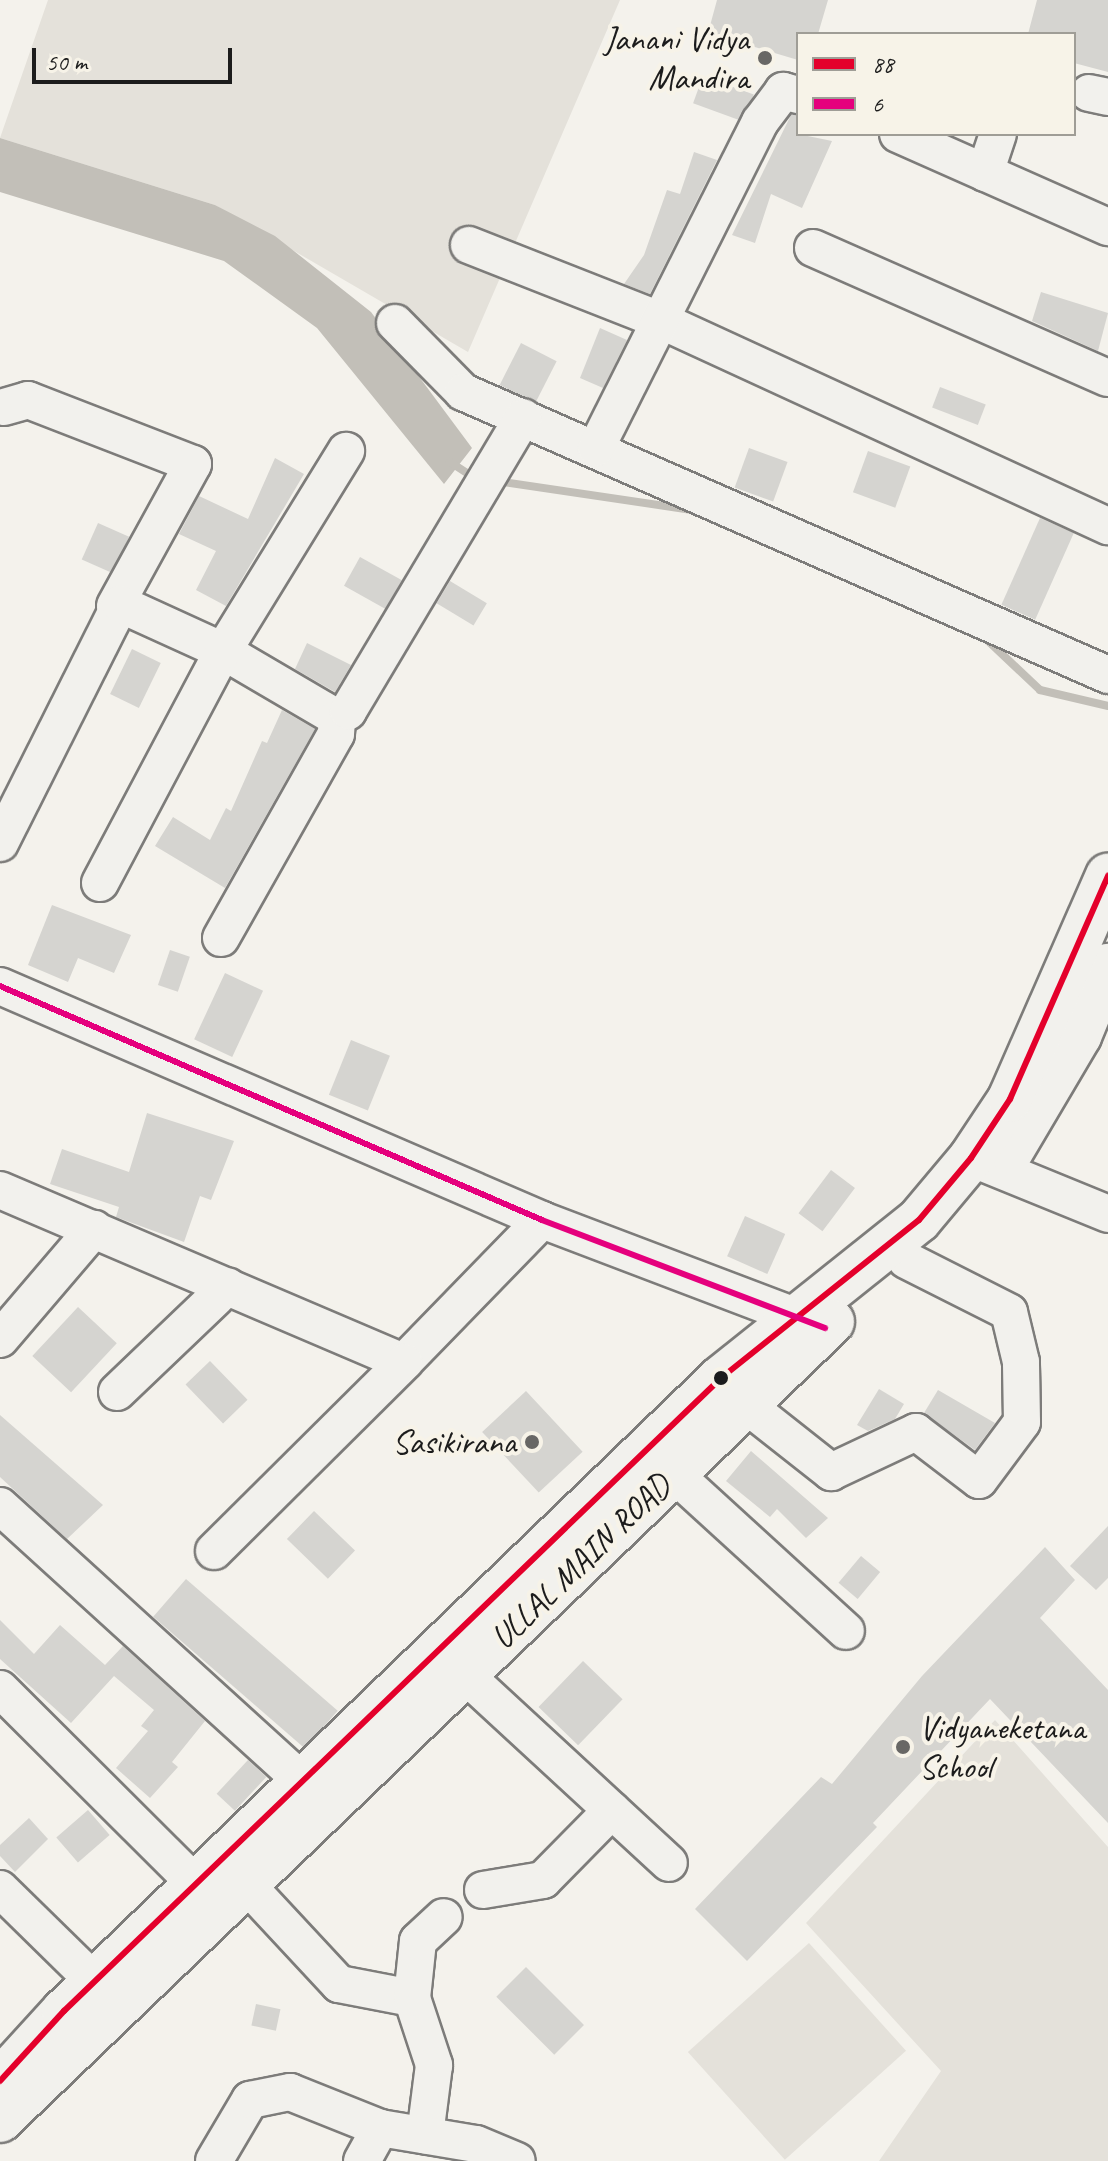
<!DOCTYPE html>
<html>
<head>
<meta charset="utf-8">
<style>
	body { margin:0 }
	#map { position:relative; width:1108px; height:2161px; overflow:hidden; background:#f4f2ec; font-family:Caveat,sans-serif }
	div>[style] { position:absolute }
	.green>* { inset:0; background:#e4e1da; transform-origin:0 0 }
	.water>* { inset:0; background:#c2bfb8 }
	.stream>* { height:8px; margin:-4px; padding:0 4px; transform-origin:4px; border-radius:4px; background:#c2bfb8 }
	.building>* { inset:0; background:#d5d4d0; transform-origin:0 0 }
	.roads { filter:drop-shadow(2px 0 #7d7c7a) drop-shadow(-2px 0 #7d7c7a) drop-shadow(0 2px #7d7c7a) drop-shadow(0 -2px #7d7c7a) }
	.minor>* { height:36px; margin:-18px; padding:0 18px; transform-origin:18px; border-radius:18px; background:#f2f1ed }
	.major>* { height:44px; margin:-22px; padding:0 22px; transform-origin:22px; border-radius:22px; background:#f2f1ed }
	.bus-1>* { height:6px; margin:-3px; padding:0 3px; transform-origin:3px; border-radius:3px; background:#e4002b }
	.bus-2>* { height:6px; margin:-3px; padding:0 3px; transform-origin:3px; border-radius:3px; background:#e5007d }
	.dots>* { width:22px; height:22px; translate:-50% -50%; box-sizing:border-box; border:4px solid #f7f3e8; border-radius:50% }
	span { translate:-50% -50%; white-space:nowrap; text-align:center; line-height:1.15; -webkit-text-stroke:8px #f7f3e8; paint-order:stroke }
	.poi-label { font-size:34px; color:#1c1c1c }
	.right { translate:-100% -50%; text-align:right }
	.left { translate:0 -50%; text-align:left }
	.street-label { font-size:34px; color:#1c1c1c }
	.legend { position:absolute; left:796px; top:32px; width:280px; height:104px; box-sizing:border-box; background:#f7f3e8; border:2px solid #9f9d96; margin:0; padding:10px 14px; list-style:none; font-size:24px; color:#1c1c1c }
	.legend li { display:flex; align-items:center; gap:16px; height:40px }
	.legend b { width:40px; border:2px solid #9f9d96 }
	.scale { position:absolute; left:32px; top:48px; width:200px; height:36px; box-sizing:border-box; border:4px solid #1c1c1c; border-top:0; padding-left:10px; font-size:24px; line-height:28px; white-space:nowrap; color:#1c1c1c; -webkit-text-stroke:6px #f7f3e8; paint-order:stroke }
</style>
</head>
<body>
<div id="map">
	<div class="green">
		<div style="clip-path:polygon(48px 0,620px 0,468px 352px,215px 205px,0 138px)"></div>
		<div style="clip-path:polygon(995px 1720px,1108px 1847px,1108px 2161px,879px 2161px,941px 2071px,806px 1923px)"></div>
		<div style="left:809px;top:1943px;width:145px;height:163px;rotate:48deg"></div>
	</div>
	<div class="water">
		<div style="clip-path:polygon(0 138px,215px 205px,275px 236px,371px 312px,472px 448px,444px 484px,317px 328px,224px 261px,0 192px)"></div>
	</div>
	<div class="stream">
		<div style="left:450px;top:462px;width:30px;rotate:33deg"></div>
		<div style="left:496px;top:481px;width:198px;rotate:8.4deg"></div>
		<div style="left:984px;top:637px;width:77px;rotate:43.4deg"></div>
		<div style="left:1040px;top:690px;width:70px;rotate:13.2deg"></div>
	</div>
	<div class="building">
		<div style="clip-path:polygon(717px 0,828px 0,818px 34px,798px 34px,798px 60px,708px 33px)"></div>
		<div style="clip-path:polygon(1037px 0,1108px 0,1108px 72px,1074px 63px,1074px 34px,1028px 34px)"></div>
		<div style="left:703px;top:76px;width:54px;height:29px;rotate:20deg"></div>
		<div style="clip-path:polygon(791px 115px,798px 115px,798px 134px,832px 141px,802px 208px,771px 194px,755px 243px,732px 235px)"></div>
		<div style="clip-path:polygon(694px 152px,717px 160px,650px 294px,624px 284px,644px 255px,667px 190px,680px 194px)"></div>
		<div style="clip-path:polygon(1041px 292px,1108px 313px,1098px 351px,1032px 321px)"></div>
		<div style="clip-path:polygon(600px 328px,627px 340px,603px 388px,580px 378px)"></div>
		<div style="left:521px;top:343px;width:40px;height:47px;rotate:27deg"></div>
		<div style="left:940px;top:387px;width:49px;height:22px;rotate:21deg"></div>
		<div style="left:749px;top:448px;width:41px;height:42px;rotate:20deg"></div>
		<div style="left:868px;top:451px;width:45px;height:44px;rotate:20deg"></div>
		<div style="clip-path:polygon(275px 458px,304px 474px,226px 606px,196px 590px,216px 551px,179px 534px,199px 496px,248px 519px)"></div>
		<div style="left:1040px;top:518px;width:37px;height:95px;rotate:24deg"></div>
		<div style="left:98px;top:523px;width:34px;height:40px;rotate:24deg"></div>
		<div style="left:360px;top:557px;width:48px;height:33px;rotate:29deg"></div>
		<div style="left:450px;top:581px;width:43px;height:26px;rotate:31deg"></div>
		<div style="clip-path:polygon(307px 643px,351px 665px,335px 692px,295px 669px)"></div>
		<div style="left:132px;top:649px;width:32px;height:50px;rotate:26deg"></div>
		<div style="clip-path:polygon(282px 710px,315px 729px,225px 888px,155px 846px,173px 817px,210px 840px,226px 808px,231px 811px,262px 741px,267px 743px)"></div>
		<div style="clip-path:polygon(52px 905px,131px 935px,114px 973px,78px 958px,68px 982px,28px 965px)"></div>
		<div style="left:170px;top:950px;width:21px;height:37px;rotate:19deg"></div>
		<div style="left:225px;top:973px;width:42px;height:73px;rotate:25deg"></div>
		<div style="left:351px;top:1040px;width:42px;height:59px;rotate:22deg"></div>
		<div style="clip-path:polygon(147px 1113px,234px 1141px,211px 1200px,200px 1196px,184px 1242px,116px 1217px,119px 1207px,50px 1184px,62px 1149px,129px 1172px)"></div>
		<div style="left:831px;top:1170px;width:30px;height:54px;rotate:37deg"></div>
		<div style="left:745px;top:1216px;width:44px;height:44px;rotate:24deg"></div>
		<div style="left:78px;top:1307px;width:53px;height:67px;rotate:43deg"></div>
		<div style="left:210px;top:1361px;width:54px;height:34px;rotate:46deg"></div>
		<div style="clip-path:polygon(879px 1389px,904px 1404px,895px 1419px,868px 1431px,857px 1425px)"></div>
		<div style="clip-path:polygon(938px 1390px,995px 1423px,975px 1450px,924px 1413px)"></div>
		<div style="left:526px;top:1391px;width:83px;height:60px;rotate:47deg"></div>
		<div style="clip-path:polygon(0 1415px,103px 1505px,67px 1539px,0 1477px)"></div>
		<div style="clip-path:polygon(751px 1451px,828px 1518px,806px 1538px,777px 1509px,770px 1517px,726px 1481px)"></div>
		<div style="left:314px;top:1511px;width:57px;height:39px;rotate:44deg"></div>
		<div style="clip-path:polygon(1108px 1526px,1108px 1578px,1096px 1590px,1070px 1566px)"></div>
		<div style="clip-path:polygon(1045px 1547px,1075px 1580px,1040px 1618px,1108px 1690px,1108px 1823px,990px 1699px,873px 1823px,877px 1827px,747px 1961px,695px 1909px,821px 1777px,832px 1784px,922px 1676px)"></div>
		<div style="left:861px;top:1556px;width:25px;height:35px;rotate:40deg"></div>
		<div style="left:186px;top:1579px;width:201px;height:50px;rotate:41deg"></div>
		<div style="clip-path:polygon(0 1620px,34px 1654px,60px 1625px,105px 1665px,123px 1646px,205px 1721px,172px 1762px,178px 1767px,150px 1798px,116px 1768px,148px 1731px,141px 1726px,154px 1710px,114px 1676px,71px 1723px,0 1659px)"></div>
		<div style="left:583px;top:1661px;width:55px;height:64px;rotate:44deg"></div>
		<div style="left:248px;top:1760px;width:25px;height:46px;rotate:43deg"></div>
		<div style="left:88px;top:1810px;width:33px;height:42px;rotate:49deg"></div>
		<div style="clip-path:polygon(29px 1818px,48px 1839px,15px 1872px,0 1856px,0 1845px)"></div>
		<div style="left:526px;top:1967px;width:82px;height:42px;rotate:45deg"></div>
		<div style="left:256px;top:2004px;width:25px;height:22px;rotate:12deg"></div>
	</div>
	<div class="roads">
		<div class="minor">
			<div style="left:1089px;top:93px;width:19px;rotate:12deg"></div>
			<div style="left:898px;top:134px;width:230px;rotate:23.9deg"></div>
			<div style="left:985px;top:173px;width:41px;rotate:-71.6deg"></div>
			<div style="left:469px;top:245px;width:210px;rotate:21.5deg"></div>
			<div style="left:664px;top:322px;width:489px;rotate:24.7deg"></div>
			<div style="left:813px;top:248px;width:322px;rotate:23.8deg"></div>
			<div style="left:395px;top:323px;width:97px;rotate:45.4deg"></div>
			<div style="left:463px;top:392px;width:704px;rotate:23.69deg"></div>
			<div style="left:4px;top:407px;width:25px;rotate:-16deg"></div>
			<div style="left:28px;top:400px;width:177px;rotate:21.2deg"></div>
			<div style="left:193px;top:464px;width:162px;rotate:118.8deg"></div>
			<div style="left:596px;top:448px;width:365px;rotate:-63.3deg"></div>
			<div style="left:760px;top:122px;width:39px;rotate:-53deg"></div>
			<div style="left:783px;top:91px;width:16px;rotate:15deg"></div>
			<div style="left:0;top:843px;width:267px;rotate:-63.3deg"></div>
			<div style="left:120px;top:604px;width:113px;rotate:24.5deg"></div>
			<div style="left:223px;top:651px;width:132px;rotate:30.4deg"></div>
			<div style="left:100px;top:883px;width:263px;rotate:-62.1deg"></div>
			<div style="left:223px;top:651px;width:235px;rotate:-58.4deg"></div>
			<div style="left:221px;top:938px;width:234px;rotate:-60.6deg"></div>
			<div style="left:336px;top:734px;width:16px;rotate:-86deg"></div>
			<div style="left:337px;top:718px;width:13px;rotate:-32deg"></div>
			<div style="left:348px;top:711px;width:342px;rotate:-59.2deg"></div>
			<div style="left:0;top:986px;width:590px;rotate:23.35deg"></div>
			<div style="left:542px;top:1220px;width:296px;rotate:20.8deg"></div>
			<div style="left:971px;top:1158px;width:148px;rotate:22.2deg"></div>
			<div style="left:0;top:1190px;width:439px;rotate:23.1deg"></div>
			<div style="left:404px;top:1362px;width:198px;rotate:-45.8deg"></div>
			<div style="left:0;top:1339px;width:145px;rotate:-49.5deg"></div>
			<div style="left:117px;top:1392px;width:153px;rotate:-43.7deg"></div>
			<div style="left:745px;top:1404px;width:110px;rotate:38.3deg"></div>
			<div style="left:831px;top:1472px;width:94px;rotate:-25.2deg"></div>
			<div style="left:916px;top:1432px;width:79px;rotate:37.3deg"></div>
			<div style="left:979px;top:1480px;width:72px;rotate:-53.4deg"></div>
			<div style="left:1022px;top:1422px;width:60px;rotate:-91deg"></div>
			<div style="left:1021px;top:1362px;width:51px;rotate:-103.5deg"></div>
			<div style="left:1009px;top:1312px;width:115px;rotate:-153.2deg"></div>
			<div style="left:673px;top:1473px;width:234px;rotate:42.4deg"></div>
			<div style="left:0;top:1506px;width:435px;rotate:42.3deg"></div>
			<div style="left:214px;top:1551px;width:268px;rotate:-44.8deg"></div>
			<div style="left:463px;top:1673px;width:280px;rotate:42.7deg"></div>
			<div style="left:0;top:1689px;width:278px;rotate:44.9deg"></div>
			<div style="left:245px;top:1883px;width:138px;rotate:47.1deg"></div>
			<div style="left:339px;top:1984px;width:74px;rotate:10.9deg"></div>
			<div style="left:412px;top:1998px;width:71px;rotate:71.8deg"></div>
			<div style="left:434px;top:2065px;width:71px;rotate:97.3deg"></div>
			<div style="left:0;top:1889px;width:133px;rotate:44.4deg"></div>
			<div style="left:483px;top:1890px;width:61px;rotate:-9.5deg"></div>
			<div style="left:543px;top:1880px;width:98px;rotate:-45.4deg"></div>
			<div style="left:412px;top:1998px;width:57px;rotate:-84deg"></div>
			<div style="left:418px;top:1941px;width:35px;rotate:-43deg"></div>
			<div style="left:214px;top:2161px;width:71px;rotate:-59.5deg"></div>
			<div style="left:250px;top:2100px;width:41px;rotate:-11.3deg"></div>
			<div style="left:290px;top:2092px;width:97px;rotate:21.8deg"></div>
			<div style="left:380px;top:2128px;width:97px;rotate:9.5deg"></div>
			<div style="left:476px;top:2144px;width:44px;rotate:22.5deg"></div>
			<div style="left:362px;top:2161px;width:38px;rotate:-61deg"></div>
		</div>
		<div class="major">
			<div style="left:1011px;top:1151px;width:134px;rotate:-59.4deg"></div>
			<div style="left:1079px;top:1036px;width:76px;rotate:-67.5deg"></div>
			<div style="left:0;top:2081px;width:95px;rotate:-47.6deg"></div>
			<div style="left:64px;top:2011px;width:912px;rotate:-43.93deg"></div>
			<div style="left:721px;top:1378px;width:253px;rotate:-38.6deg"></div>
			<div style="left:919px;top:1220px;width:81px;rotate:-50deg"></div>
			<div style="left:971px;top:1158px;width:71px;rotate:-56.5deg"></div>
			<div style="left:1010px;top:1099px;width:244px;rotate:-66.3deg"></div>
			<div style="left:0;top:2120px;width:1153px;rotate:-43.81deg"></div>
		</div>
	</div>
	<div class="bus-1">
		<div style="left:0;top:2081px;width:95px;rotate:-47.6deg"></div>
		<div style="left:64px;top:2011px;width:912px;rotate:-43.93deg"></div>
		<div style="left:721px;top:1378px;width:253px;rotate:-38.6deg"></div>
		<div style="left:919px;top:1220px;width:81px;rotate:-50deg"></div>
		<div style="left:971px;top:1158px;width:71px;rotate:-56.5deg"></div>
		<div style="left:1010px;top:1099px;width:244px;rotate:-66.3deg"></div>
	</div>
	<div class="bus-2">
		<div style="left:0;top:986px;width:590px;rotate:23.35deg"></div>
		<div style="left:542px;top:1220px;width:303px;rotate:20.9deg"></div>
	</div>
	<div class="dots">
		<div style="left:765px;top:58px;background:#686765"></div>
		<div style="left:721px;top:1378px;background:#1c1c1c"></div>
		<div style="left:532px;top:1442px;background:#686765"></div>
		<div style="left:903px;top:1747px;background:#686765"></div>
	</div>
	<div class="poi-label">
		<span class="right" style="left:749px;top:58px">Janani Vidya<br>Mandira</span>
		<span class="right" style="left:516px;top:1442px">Sasikirana</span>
		<span class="left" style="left:919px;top:1747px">Vidyaneketana<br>School</span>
	</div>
	<div class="street-label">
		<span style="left:580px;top:1561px;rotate:-44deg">ULLAL MAIN ROAD</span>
	</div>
	<ul class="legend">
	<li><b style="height:10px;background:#e4002b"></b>88</li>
	<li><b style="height:10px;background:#e5007d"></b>6</li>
	</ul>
	<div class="scale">50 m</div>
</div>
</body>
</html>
